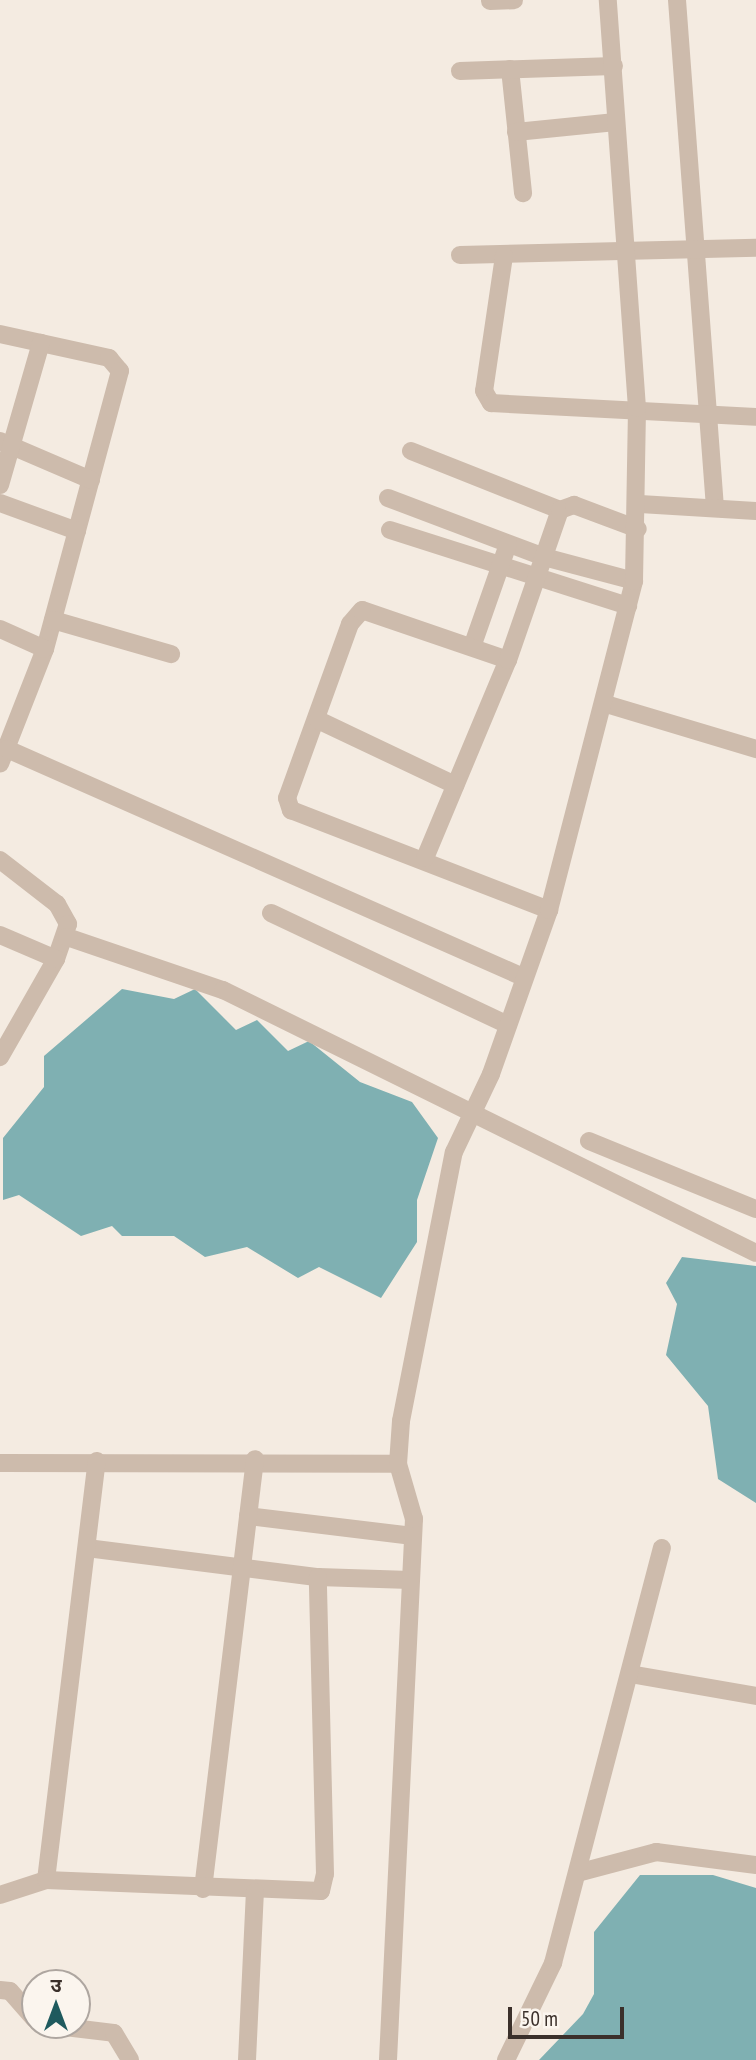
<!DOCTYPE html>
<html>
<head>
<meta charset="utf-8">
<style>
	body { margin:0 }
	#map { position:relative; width:756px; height:2060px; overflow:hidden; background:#f4ebe1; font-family:"PT Sans Narrow","Noto Sans Devanagari",sans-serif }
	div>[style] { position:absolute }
	.water>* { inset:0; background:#7fb0b2 }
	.minor>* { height:18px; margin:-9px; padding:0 9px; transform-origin:9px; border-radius:9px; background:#cdbbac }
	span { translate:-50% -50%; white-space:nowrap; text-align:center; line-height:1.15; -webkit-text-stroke:5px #fbf5ee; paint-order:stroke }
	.north { position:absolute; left:21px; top:1969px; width:70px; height:70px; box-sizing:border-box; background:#fbf5ee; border:2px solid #aea6a0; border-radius:50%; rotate:0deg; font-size:19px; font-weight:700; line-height:28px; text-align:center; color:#3b302b }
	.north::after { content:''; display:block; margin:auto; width:24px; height:32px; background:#1f5a5e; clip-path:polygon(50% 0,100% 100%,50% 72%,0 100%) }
	.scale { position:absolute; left:508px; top:2007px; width:116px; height:32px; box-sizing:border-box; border:4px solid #3b302b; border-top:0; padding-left:9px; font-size:21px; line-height:24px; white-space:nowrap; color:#3b302b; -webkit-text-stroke:5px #fbf5ee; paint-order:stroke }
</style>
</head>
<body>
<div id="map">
	<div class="water">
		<div style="clip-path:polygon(122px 989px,174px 999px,195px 989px,236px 1030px,257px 1020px,288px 1051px,309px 1041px,360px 1082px,412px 1102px,438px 1138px,417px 1200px,417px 1242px,381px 1298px,319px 1267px,298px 1278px,247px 1247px,205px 1257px,174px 1236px,122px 1236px,112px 1226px,81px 1236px,19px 1195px,3px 1200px,3px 1138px,44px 1087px,44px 1056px)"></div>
		<div style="clip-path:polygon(682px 1257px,756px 1266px,756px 1503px,718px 1479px,708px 1406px,666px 1355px,677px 1304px,666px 1283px)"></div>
		<div style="clip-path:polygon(640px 1875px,713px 1875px,756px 1888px,756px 2060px,539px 2060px,583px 2014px,594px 1994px,594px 1932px)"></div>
	</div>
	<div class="minor">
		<div style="left:677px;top:0;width:509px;rotate:85.72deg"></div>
		<div style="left:490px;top:1px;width:24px;rotate:-2deg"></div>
		<div style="left:510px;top:69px;width:125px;rotate:84deg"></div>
		<div style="left:460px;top:71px;width:154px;rotate:-1.9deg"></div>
		<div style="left:516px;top:132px;width:100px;rotate:-5.7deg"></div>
		<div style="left:460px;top:255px;width:296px;rotate:-1.4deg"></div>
		<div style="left:504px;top:256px;width:136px;rotate:98.4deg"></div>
		<div style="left:484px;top:391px;width:14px;rotate:60deg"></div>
		<div style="left:491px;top:403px;width:265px;rotate:3deg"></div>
		<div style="left:0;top:334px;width:112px;rotate:12.4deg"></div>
		<div style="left:109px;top:358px;width:17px;rotate:50deg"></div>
		<div style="left:120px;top:371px;width:288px;rotate:105.1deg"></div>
		<div style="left:45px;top:649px;width:123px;rotate:111.4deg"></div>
		<div style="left:0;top:441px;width:99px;rotate:23.2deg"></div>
		<div style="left:411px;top:451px;width:160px;rotate:21.6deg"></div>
		<div style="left:0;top:485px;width:148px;rotate:-73.9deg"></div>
		<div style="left:388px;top:498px;width:167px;rotate:20.7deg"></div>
		<div style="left:544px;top:557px;width:93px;rotate:14.9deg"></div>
		<div style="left:0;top:503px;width:82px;rotate:20deg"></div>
		<div style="left:640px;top:504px;width:116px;rotate:3.5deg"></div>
		<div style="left:390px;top:530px;width:250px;rotate:17.7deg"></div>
		<div style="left:53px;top:620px;width:123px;rotate:16.1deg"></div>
		<div style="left:0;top:629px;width:49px;rotate:24deg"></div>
		<div style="left:472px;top:647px;width:109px;rotate:-70.7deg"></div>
		<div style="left:508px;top:660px;width:154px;rotate:-161.1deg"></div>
		<div style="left:362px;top:610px;width:18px;rotate:131deg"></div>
		<div style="left:350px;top:624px;width:185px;rotate:109.9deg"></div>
		<div style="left:287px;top:798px;width:13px;rotate:72deg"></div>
		<div style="left:291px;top:810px;width:277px;rotate:21.2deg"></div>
		<div style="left:606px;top:704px;width:157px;rotate:16.7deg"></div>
		<div style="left:318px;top:720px;width:152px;rotate:25.4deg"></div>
		<div style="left:7px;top:749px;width:564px;rotate:23.84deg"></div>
		<div style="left:425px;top:858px;width:215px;rotate:-67.3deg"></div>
		<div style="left:508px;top:660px;width:159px;rotate:-70.9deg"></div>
		<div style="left:560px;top:510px;width:15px;rotate:-20deg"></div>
		<div style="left:574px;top:505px;width:68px;rotate:20.6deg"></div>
		<div style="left:0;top:860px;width:72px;rotate:37.7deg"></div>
		<div style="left:57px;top:904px;width:23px;rotate:61deg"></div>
		<div style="left:68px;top:924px;width:37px;rotate:109deg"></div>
		<div style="left:56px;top:959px;width:113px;rotate:119.7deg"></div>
		<div style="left:271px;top:913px;width:262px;rotate:25.3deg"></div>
		<div style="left:0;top:935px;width:61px;rotate:23.2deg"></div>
		<div style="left:67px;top:937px;width:165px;rotate:18.8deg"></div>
		<div style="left:223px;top:990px;width:594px;rotate:26.26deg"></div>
		<div style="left:589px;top:1141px;width:180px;rotate:22.2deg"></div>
		<div style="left:0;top:1463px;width:398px;rotate:0.1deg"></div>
		<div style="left:248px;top:1516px;width:166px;rotate:6.9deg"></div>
		<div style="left:87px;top:1548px;width:233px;rotate:7.2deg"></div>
		<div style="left:318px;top:1577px;width:92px;rotate:1.9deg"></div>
		<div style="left:630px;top:1674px;width:128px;rotate:9.9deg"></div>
		<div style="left:581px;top:1872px;width:78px;rotate:-14.9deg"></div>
		<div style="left:656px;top:1852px;width:101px;rotate:7.4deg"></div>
		<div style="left:46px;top:1880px;width:422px;rotate:-83.1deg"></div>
		<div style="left:203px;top:1889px;width:433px;rotate:-83.1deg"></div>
		<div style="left:0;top:1895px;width:48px;rotate:-18.1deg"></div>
		<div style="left:46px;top:1880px;width:275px;rotate:2.3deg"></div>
		<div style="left:321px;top:1891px;width:17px;rotate:-77deg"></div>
		<div style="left:325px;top:1874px;width:297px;rotate:-91.4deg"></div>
		<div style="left:0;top:1990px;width:10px;rotate:6deg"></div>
		<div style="left:10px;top:1991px;width:38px;rotate:49deg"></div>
		<div style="left:48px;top:2025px;width:66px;rotate:6.9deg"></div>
		<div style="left:114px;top:2033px;width:31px;rotate:59deg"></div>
		<div style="left:247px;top:2060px;width:168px;rotate:-87.3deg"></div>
		<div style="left:388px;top:2060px;width:542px;rotate:-87.25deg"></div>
		<div style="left:414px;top:1519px;width:57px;rotate:-106.2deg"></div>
		<div style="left:398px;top:1464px;width:43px;rotate:-86deg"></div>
		<div style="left:401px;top:1421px;width:274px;rotate:-78.9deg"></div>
		<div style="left:454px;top:1152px;width:86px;rotate:-64.6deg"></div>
		<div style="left:491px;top:1074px;width:174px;rotate:-70.5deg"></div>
		<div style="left:549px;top:910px;width:340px;rotate:-75.5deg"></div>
		<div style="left:634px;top:581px;width:173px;rotate:-89deg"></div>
		<div style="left:637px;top:408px;width:409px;rotate:-94.1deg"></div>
		<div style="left:506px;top:2060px;width:108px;rotate:-64.1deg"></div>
		<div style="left:553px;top:1963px;width:429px;rotate:-75.3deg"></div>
	</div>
	<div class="north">उ</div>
	<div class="scale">50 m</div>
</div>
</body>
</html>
